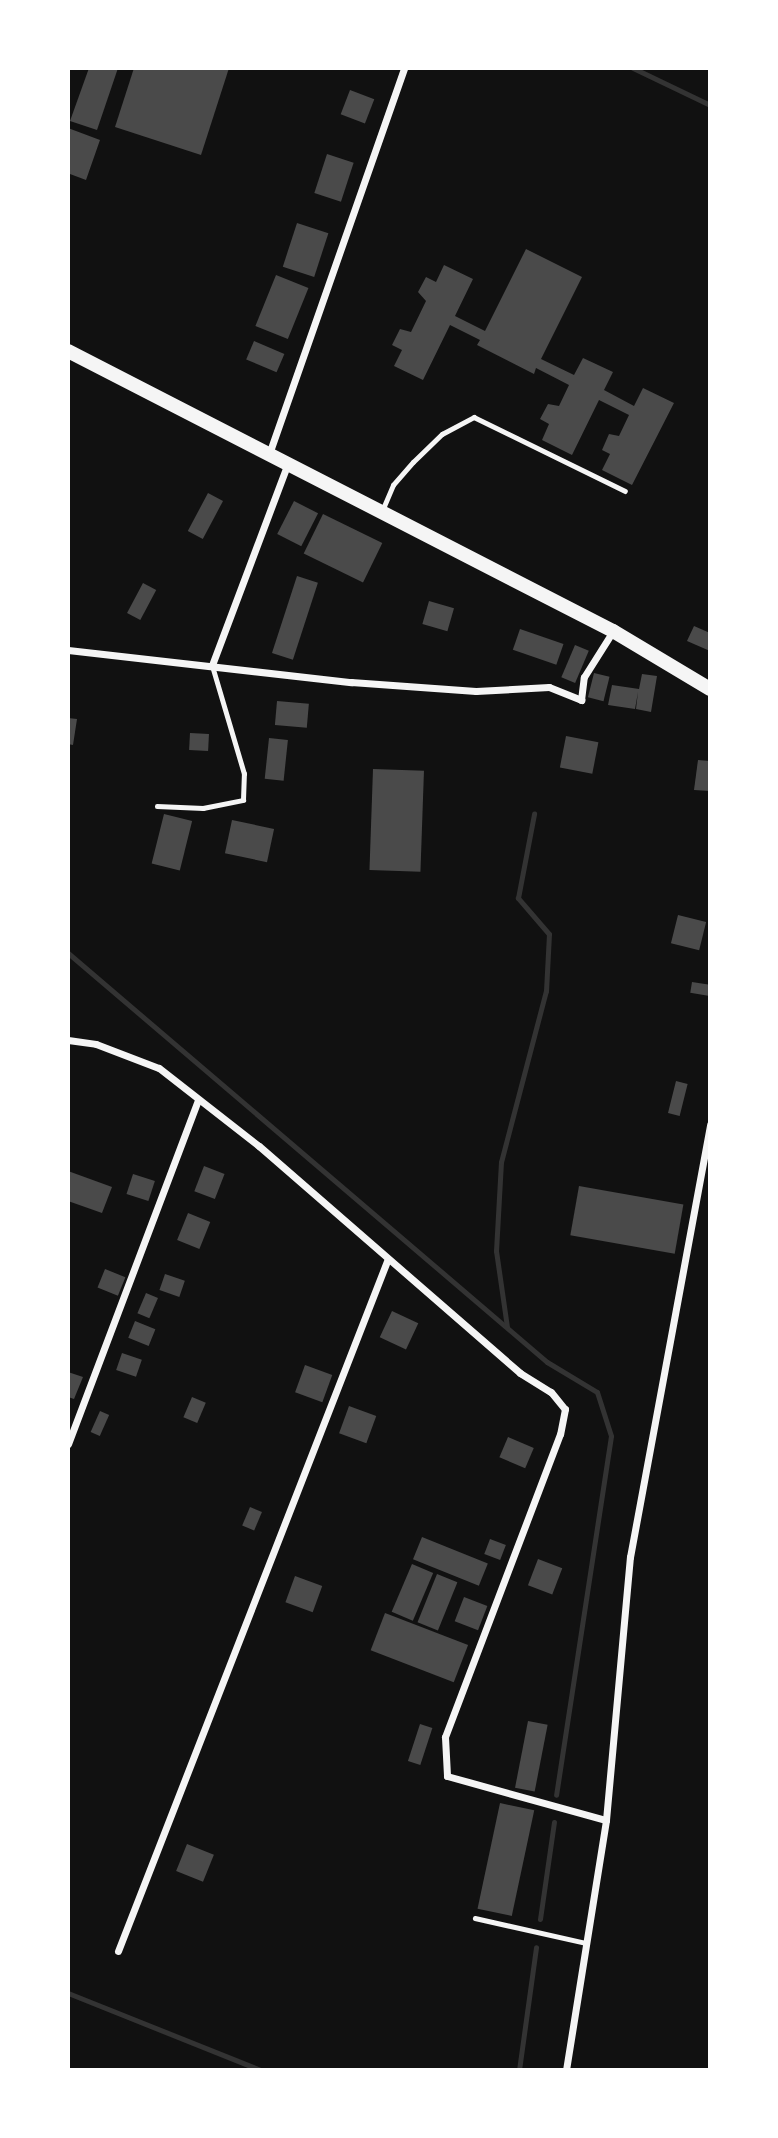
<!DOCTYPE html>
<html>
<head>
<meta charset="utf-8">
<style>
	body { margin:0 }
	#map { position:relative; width:778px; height:2138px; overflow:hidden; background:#111; font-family:"Alegreya Sans",sans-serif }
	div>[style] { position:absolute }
	.stream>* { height:5px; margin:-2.5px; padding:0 2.5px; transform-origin:2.5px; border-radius:2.5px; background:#333 }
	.building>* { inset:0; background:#4a4a4a; transform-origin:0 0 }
	.service>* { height:4.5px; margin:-2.25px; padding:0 2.25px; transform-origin:2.25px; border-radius:2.25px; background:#f5f5f5 }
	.minor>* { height:7px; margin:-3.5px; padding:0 3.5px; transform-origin:3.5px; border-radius:3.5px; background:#f5f5f5 }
	.primary>* { height:14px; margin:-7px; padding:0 7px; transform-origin:7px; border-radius:7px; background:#f5f5f5 }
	span { translate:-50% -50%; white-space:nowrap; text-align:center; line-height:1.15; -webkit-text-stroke:5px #fff; paint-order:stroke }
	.frame { position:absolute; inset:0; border:70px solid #fff; pointer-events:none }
</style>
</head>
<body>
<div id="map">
	<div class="stream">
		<div style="left:633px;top:68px;width:85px;rotate:25.7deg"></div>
		<div style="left:68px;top:953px;width:630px;rotate:40.49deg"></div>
		<div style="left:547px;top:1362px;width:58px;rotate:31deg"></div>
		<div style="left:597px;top:1392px;width:46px;rotate:72.3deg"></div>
		<div style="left:611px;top:1436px;width:363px;rotate:98.7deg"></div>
		<div style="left:507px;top:1327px;width:77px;rotate:-98.2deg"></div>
		<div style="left:496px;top:1251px;width:89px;rotate:-86.8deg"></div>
		<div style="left:501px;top:1162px;width:177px;rotate:-75.3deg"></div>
		<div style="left:546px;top:991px;width:57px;rotate:-87deg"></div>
		<div style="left:549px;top:934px;width:48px;rotate:-130.7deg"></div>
		<div style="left:518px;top:898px;width:86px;rotate:-79.2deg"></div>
		<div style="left:540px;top:1919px;width:98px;rotate:-81.8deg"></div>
		<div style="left:68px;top:1993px;width:208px;rotate:21.8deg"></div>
		<div style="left:519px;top:2070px;width:124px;rotate:-82.1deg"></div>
	</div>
	<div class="building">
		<div style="clip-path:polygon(89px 68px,118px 68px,97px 130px,70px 121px)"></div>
		<div style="clip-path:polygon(134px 68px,229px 68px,201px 155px,115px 127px)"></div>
		<div style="left:350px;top:90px;width:26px;height:26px;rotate:21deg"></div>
		<div style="clip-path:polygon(68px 128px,100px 140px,86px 180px,70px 174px,68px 179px)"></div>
		<div style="left:327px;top:154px;width:28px;height:41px;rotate:18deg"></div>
		<div style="left:297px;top:223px;width:33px;height:46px;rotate:18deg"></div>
		<div style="clip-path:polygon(526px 249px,582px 277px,541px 359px,574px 375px,583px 358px,613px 372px,604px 390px,634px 406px,643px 388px,674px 403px,632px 485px,602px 470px,610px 454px,602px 450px,609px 434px,619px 436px,629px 415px,599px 400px,572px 455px,542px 440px,549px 424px,540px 419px,548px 404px,559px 406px,569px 385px,536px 368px,534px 374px,477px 345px,480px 340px,450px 325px,423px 380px,394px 366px,402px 350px,392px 345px,400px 329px,411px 332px,426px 301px,418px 292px,426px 277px,436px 282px,444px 265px,473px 279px,455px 316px,485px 331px)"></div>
		<div style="left:276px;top:275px;width:35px;height:55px;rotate:22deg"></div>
		<div style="left:254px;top:341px;width:33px;height:20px;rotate:23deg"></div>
		<div style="left:208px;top:493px;width:17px;height:43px;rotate:28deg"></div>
		<div style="left:294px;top:501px;width:27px;height:37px;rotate:27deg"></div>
		<div style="left:323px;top:514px;width:66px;height:44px;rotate:26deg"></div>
		<div style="left:297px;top:576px;width:22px;height:81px;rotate:18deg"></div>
		<div style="left:143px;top:583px;width:15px;height:34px;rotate:28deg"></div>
		<div style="left:429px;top:601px;width:26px;height:24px;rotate:16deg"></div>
		<div style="clip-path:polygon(694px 626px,710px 633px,710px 651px,687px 641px)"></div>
		<div style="left:520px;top:629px;width:46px;height:22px;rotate:19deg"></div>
		<div style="left:575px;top:645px;width:15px;height:35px;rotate:23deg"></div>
		<div style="left:594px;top:673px;width:16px;height:25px;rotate:14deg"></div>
		<div style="clip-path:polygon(642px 674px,657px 676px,651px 712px,636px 709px,638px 692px,635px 709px,608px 705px,612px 685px,639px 689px)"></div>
		<div style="left:277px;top:701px;width:32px;height:24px;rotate:5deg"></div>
		<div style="clip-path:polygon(68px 718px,77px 719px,73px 745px,68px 744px)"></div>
		<div style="left:190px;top:733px;width:19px;height:17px;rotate:3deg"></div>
		<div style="left:566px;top:736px;width:33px;height:32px;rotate:11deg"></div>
		<div style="left:269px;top:738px;width:19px;height:41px;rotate:6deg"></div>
		<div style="clip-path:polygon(698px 760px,710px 761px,710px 791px,694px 790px)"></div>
		<div style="left:373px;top:769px;width:51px;height:101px;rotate:2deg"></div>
		<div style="left:164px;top:814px;width:29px;height:51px;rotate:14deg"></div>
		<div style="left:232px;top:820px;width:43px;height:34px;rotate:12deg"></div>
		<div style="left:678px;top:915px;width:29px;height:29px;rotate:14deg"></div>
		<div style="left:692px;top:982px;width:18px;height:11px;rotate:9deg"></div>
		<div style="left:676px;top:1081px;width:12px;height:33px;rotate:14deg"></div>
		<div style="left:204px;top:1166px;width:22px;height:27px;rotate:21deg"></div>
		<div style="clip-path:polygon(68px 1171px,112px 1187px,102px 1213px,68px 1201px)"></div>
		<div style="left:133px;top:1174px;width:23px;height:21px;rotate:18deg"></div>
		<div style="left:579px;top:1186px;width:106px;height:50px;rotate:10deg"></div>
		<div style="left:188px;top:1213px;width:24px;height:29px;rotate:22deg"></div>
		<div style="left:105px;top:1269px;width:22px;height:20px;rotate:22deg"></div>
		<div style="left:165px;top:1274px;width:21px;height:17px;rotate:19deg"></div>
		<div style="left:146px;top:1293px;width:13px;height:22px;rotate:23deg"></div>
		<div style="left:392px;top:1311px;width:29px;height:29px;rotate:25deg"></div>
		<div style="left:135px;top:1321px;width:22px;height:18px;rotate:22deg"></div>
		<div style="left:122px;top:1353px;width:21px;height:18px;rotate:19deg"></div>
		<div style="left:305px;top:1365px;width:29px;height:29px;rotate:20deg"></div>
		<div style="clip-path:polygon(68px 1372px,83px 1377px,74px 1399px,68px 1397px)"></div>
		<div style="left:192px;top:1397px;width:15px;height:22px;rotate:23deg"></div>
		<div style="left:349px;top:1406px;width:29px;height:29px;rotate:20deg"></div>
		<div style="left:100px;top:1411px;width:10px;height:23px;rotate:24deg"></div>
		<div style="left:508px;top:1437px;width:28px;height:22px;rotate:23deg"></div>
		<div style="left:250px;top:1507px;width:13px;height:20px;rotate:23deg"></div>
		<div style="left:422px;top:1537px;width:71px;height:24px;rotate:22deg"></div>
		<div style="left:490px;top:1539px;width:17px;height:16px;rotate:21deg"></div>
		<div style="left:538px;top:1559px;width:26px;height:28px;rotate:21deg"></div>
		<div style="left:412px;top:1564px;width:23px;height:52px;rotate:23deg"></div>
		<div style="left:437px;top:1574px;width:22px;height:52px;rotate:22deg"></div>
		<div style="left:295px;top:1576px;width:29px;height:28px;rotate:20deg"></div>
		<div style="left:464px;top:1597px;width:25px;height:26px;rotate:21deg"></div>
		<div style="left:385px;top:1613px;width:89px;height:40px;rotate:21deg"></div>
		<div style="left:528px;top:1721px;width:20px;height:68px;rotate:11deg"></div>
		<div style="left:420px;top:1724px;width:13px;height:39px;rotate:18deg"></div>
		<div style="left:500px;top:1803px;width:35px;height:108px;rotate:12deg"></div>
		<div style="left:187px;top:1844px;width:29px;height:29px;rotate:22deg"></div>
	</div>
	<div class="service">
		<div style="left:382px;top:511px;width:28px;rotate:-67deg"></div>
		<div style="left:393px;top:485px;width:30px;rotate:-49deg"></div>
		<div style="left:413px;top:462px;width:40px;rotate:-44deg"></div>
		<div style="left:442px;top:434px;width:36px;rotate:-28deg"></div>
		<div style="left:474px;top:417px;width:168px;rotate:26.1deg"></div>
		<div style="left:157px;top:806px;width:46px;rotate:2.5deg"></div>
		<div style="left:203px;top:808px;width:41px;rotate:-11.3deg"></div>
		<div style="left:243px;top:800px;width:26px;rotate:-88deg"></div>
		<div style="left:244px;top:774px;width:113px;rotate:-106.5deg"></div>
		<div style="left:475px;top:1918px;width:114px;rotate:12.7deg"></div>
	</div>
	<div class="minor">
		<div style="left:269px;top:454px;width:409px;rotate:-70.7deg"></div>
		<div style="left:68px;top:650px;width:285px;rotate:6.5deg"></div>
		<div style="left:351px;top:682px;width:125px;rotate:4.1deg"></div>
		<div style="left:476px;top:691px;width:73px;rotate:-3.1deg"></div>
		<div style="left:549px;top:687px;width:35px;rotate:22deg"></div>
		<div style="left:581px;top:700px;width:23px;rotate:-83deg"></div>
		<div style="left:584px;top:677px;width:54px;rotate:-57.8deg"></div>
		<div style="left:212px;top:665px;width:214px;rotate:-69.4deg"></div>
		<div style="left:68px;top:1040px;width:28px;rotate:8deg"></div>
		<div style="left:96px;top:1044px;width:67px;rotate:20.9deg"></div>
		<div style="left:159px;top:1068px;width:127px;rotate:38deg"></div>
		<div style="left:259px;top:1146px;width:346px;rotate:41deg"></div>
		<div style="left:520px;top:1373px;width:36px;rotate:32deg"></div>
		<div style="left:551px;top:1392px;width:22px;rotate:51deg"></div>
		<div style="left:565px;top:1409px;width:25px;rotate:101deg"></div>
		<div style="left:560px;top:1434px;width:324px;rotate:110.8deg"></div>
		<div style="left:445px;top:1737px;width:39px;rotate:87deg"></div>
		<div style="left:447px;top:1776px;width:165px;rotate:15.5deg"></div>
		<div style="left:68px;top:1444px;width:368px;rotate:-69.3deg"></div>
		<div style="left:118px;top:1951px;width:741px;rotate:-68.7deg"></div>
		<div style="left:566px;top:2070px;width:253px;rotate:-80.9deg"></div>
		<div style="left:606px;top:1820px;width:264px;rotate:-84.8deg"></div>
		<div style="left:630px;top:1557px;width:440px;rotate:-79.5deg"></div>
	</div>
	<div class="primary">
		<div style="left:68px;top:351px;width:613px;rotate:27.19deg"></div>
		<div style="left:613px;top:631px;width:113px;rotate:30.9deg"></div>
	</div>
	<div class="frame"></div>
</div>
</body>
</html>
